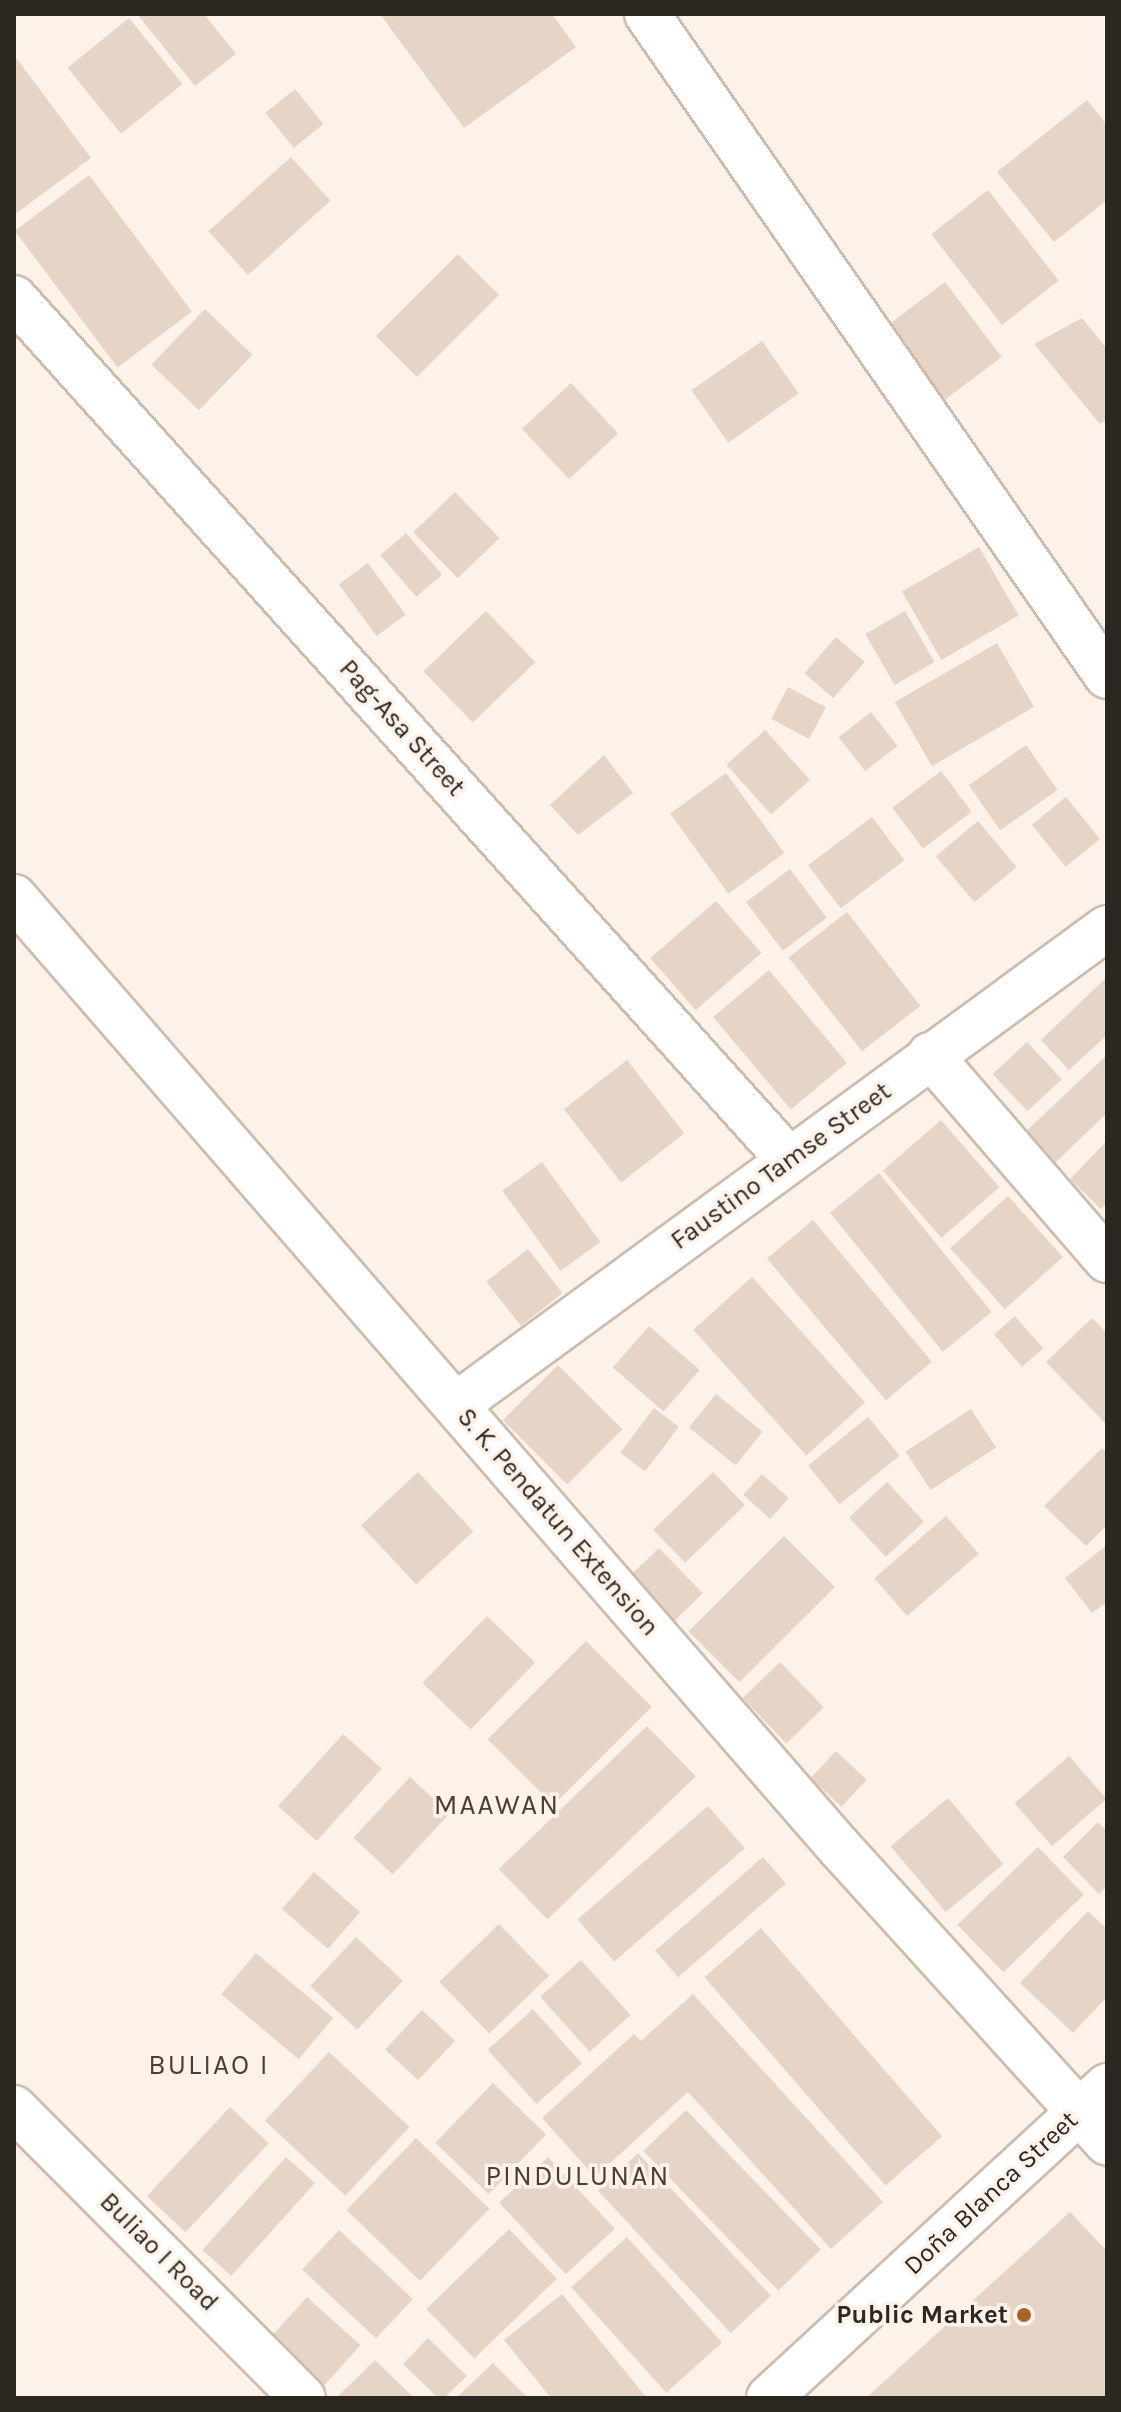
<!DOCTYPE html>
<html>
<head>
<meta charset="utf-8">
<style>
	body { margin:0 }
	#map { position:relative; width:1121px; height:2412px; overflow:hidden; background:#fcf2e9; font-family:Karla,sans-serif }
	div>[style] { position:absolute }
	.building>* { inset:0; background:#e6d5c7; transform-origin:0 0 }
	.roads { filter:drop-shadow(2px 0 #cdbcae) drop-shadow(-2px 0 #cdbcae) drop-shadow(0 2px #cdbcae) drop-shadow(0 -2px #cdbcae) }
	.street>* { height:44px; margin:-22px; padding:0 22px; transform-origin:22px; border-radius:22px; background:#fff }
	.secondary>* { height:44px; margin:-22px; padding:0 22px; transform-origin:22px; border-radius:22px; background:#fff }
	.dots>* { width:22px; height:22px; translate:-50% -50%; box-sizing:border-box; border:4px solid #fcf2e9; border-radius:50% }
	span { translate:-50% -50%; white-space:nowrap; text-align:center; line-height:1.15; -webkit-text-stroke:7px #fcf2e9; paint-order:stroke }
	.street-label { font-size:26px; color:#2d2721 }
	.poi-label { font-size:26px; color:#2d2721; font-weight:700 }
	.right { translate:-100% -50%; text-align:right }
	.neighbourhood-label { font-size:28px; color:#4c3e32; letter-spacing:2px }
	.frame { position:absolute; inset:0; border:16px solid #2d2721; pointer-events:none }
</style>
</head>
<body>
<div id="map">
	<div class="building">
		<div style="clip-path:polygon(137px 14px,204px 14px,236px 54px,195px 86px)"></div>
		<div style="clip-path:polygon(380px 14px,552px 14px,576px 47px,464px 128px)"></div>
		<div style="left:129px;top:18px;width:85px;height:79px;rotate:51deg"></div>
		<div style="clip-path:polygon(17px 59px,91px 158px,14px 215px,14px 62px)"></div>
		<div style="left:295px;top:89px;width:45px;height:38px;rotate:51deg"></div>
		<div style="clip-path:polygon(1087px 100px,1107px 125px,1107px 200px,1054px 242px,997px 172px)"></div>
		<div style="left:291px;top:157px;width:59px;height:111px;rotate:48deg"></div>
		<div style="left:89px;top:175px;width:171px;height:93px;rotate:53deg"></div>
		<div style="left:988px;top:190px;width:115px;height:72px;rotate:52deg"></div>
		<div style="left:458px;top:254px;width:58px;height:116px;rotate:45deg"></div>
		<div style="left:945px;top:282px;width:94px;height:71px;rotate:53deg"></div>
		<div style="left:205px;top:309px;width:66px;height:77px;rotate:44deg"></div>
		<div style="clip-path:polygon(1082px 318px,1107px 349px,1107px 419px,1100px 424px,1034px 344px)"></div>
		<div style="left:762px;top:341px;width:64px;height:86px;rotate:55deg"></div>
		<div style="left:571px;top:383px;width:69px;height:67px;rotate:47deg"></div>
		<div style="left:455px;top:492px;width:64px;height:58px;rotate:46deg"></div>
		<div style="left:406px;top:533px;width:55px;height:34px;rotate:49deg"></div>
		<div style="left:979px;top:547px;width:79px;height:89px;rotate:60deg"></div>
		<div style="left:368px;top:563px;width:64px;height:36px;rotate:54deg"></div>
		<div style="left:486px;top:611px;width:71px;height:87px;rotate:46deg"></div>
		<div style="left:905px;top:611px;width:59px;height:46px;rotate:60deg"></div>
		<div style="left:836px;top:637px;width:38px;height:48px;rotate:41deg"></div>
		<div style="left:997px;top:643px;width:74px;height:118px;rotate:60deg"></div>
		<div style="left:788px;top:687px;width:43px;height:36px;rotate:28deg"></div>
		<div style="left:871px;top:712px;width:43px;height:41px;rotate:52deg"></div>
		<div style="left:765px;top:730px;width:67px;height:52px;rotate:48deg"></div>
		<div style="left:1026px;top:745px;width:55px;height:70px;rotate:55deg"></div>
		<div style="clip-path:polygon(604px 755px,633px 793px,578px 835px,550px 805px)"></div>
		<div style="left:941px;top:771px;width:51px;height:61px;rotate:53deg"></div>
		<div style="left:726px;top:773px;width:99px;height:69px;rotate:54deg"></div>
		<div style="left:1066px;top:797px;width:54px;height:44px;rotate:51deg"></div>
		<div style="left:872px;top:817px;width:54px;height:80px;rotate:53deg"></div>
		<div style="left:978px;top:821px;width:60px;height:55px;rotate:50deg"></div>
		<div style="left:790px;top:869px;width:61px;height:55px;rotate:53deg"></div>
		<div style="left:716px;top:901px;width:69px;height:87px;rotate:49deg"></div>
		<div style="left:847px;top:912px;width:119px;height:74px;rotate:52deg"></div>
		<div style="left:769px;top:970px;width:121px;height:73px;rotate:50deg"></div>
		<div style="clip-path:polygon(1107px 977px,1107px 1035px,1069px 1070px,1041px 1040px)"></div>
		<div style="left:1027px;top:1042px;width:51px;height:47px;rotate:47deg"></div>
		<div style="clip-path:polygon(1107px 1055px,1107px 1113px,1054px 1164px,1024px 1133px)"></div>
		<div style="left:627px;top:1060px;width:93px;height:80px;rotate:52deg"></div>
		<div style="left:941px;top:1120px;width:89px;height:77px;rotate:49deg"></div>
		<div style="clip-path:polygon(1107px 1141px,1107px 1202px,1101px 1209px,1070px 1179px)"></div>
		<div style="left:542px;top:1162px;width:99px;height:49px;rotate:54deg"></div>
		<div style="left:879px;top:1173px;width:179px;height:63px;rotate:51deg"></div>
		<div style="left:1008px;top:1196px;width:82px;height:78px;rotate:48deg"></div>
		<div style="left:813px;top:1220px;width:185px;height:60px;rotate:50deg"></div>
		<div style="left:528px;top:1249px;width:56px;height:53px;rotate:52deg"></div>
		<div style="left:752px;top:1277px;width:169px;height:79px;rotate:48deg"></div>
		<div style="left:1015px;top:1316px;width:43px;height:28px;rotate:49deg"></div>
		<div style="clip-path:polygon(1092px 1318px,1107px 1333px,1107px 1425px,1046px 1362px)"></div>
		<div style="left:649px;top:1326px;width:67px;height:55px;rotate:41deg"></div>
		<div style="left:558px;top:1365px;width:91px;height:78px;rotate:45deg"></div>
		<div style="left:716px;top:1394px;width:60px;height:43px;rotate:39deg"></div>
		<div style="left:654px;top:1408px;width:31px;height:56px;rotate:37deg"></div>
		<div style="left:971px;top:1409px;width:46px;height:78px;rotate:57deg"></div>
		<div style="left:868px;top:1417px;width:50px;height:77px;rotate:51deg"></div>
		<div style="clip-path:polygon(1102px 1448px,1107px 1453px,1107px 1525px,1086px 1546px,1044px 1506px)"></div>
		<div style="left:418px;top:1472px;width:81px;height:78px;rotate:47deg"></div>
		<div style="left:713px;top:1472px;width:46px;height:83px;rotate:46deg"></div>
		<div style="left:762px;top:1474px;width:36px;height:28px;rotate:42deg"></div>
		<div style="left:887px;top:1482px;width:54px;height:52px;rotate:47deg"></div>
		<div style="left:946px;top:1516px;width:50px;height:95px;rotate:49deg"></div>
		<div style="left:784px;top:1536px;width:72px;height:135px;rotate:45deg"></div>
		<div style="clip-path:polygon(1107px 1545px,1107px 1602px,1092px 1613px,1065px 1578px)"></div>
		<div style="left:659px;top:1548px;width:63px;height:44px;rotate:46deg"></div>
		<div style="left:487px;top:1616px;width:67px;height:93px;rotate:44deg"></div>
		<div style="left:586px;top:1641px;width:93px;height:139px;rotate:45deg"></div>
		<div style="left:780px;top:1662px;width:63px;height:52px;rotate:46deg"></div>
		<div style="left:647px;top:1726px;width:70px;height:206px;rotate:46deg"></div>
		<div style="left:343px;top:1734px;width:52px;height:97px;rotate:42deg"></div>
		<div style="left:836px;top:1751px;width:42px;height:37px;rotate:43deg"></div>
		<div style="left:1069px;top:1756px;width:57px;height:72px;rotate:49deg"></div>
		<div style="left:410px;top:1777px;width:54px;height:83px;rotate:43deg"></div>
		<div style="left:948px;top:1798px;width:86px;height:75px;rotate:50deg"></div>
		<div style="left:708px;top:1806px;width:56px;height:173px;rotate:49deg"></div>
		<div style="clip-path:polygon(1098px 1822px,1107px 1832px,1107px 1886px,1099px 1894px,1063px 1857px)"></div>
		<div style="left:1038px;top:1847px;width:66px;height:112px;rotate:46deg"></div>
		<div style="left:763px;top:1857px;width:35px;height:143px;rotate:49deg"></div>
		<div style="left:314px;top:1872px;width:61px;height:49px;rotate:41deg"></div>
		<div style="clip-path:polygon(1088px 1911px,1107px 1929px,1107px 1997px,1073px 2033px,1020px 1983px)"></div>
		<div style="left:499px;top:1924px;width:72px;height:83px;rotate:46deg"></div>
		<div style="left:761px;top:1928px;width:276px;height:75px;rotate:49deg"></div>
		<div style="left:356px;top:1937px;width:64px;height:67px;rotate:43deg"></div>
		<div style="left:256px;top:1953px;width:101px;height:54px;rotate:40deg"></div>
		<div style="left:581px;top:1960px;width:74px;height:55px;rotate:48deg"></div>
		<div style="clip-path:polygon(693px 1994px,883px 2202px,831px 2249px,688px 2092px,595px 2177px,542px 2118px,634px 2034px,641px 2041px)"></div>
		<div style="left:533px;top:2009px;width:73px;height:61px;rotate:48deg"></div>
		<div style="left:422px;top:2010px;width:45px;height:54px;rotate:43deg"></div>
		<div style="left:329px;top:2052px;width:110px;height:94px;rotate:43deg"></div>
		<div style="left:493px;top:2083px;width:74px;height:83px;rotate:44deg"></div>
		<div style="left:230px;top:2107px;width:53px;height:122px;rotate:43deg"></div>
		<div style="left:686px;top:2110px;width:194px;height:59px;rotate:46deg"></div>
		<div style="left:416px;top:2138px;width:102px;height:100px;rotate:44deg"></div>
		<div style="left:638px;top:2153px;width:195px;height:55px;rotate:47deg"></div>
		<div style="left:286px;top:2157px;width:39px;height:125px;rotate:42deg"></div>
		<div style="left:548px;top:2157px;width:98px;height:67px;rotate:47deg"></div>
		<div style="clip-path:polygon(1070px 2212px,1107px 2251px,1107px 2398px,866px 2398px)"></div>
		<div style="left:509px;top:2229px;width:69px;height:115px;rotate:46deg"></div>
		<div style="left:339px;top:2230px;width:101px;height:54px;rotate:43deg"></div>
		<div style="left:627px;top:2237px;width:142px;height:75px;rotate:48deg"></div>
		<div style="clip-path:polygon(562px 2294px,647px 2398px,551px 2398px,504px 2340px)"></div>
		<div style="left:307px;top:2297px;width:72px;height:57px;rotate:42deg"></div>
		<div style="clip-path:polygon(428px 2338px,467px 2376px,444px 2398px,438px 2398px,403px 2364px)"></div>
		<div style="clip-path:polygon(375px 2360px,414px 2398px,336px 2398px)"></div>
		<div style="clip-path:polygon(493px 2363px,528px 2398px,456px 2398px)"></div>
	</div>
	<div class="roads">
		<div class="street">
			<div style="left:647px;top:14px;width:806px;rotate:55.21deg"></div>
			<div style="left:14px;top:298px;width:1159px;rotate:48.04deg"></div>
			<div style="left:930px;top:1055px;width:271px;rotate:49.2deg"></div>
			<div style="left:456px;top:1405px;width:807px;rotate:-36.23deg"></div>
			<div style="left:14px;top:2108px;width:409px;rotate:45.1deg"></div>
			<div style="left:769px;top:2398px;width:460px;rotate:-42.7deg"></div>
		</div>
		<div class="secondary">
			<div style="left:14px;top:897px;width:1258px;rotate:49.03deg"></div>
			<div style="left:839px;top:1847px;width:399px;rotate:47.8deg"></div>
		</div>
	</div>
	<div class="dots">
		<div style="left:1024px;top:2315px;background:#a26628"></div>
	</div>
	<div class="street-label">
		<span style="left:402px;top:728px;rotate:48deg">Pag-Asa Street</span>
		<span style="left:781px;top:1166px;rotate:-36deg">Faustino Tamse Street</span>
		<span style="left:558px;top:1522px;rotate:49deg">S. K. Pendatun Extension</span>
		<span style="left:991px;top:2193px;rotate:-43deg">Doña Blanca Street</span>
		<span style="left:159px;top:2252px;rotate:45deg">Buliao I Road</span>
	</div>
	<div class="poi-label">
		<span class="right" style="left:1008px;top:2315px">Public Market</span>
	</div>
	<div class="neighbourhood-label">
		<span style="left:497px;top:1805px">MAAWAN</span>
		<span style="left:209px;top:2065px">BULIAO I</span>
		<span style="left:578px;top:2176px">PINDULUNAN</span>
	</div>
	<div class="frame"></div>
</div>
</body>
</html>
